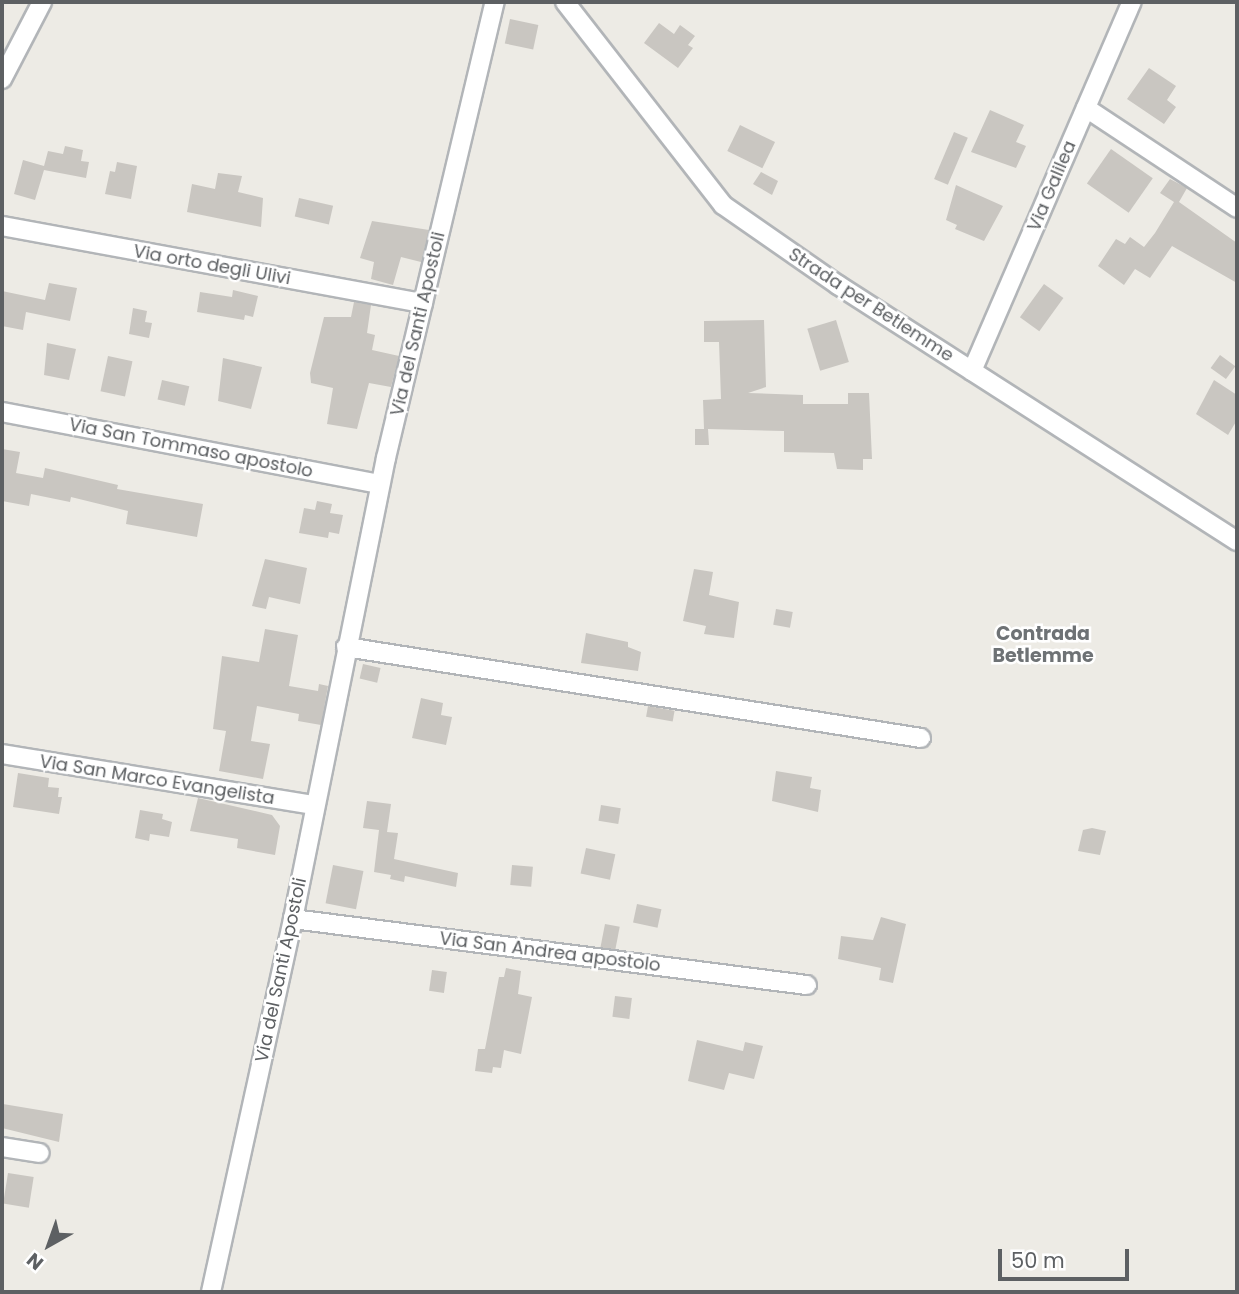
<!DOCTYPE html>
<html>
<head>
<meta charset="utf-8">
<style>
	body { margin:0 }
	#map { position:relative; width:1239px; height:1294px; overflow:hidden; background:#edebe5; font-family:Poppins,sans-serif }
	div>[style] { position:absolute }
	.building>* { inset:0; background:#c9c6c1; transform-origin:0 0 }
	.roads { filter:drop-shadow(2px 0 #b2b5b8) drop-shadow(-2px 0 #b2b5b8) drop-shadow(0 2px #b2b5b8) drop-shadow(0 -2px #b2b5b8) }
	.minor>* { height:18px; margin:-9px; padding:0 9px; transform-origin:9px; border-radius:9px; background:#fff }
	span { translate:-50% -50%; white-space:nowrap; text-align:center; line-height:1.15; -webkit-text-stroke:5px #fff; paint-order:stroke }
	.street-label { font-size:18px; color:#5d6063 }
	.neighbourhood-label { font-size:19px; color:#6e7275; font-weight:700 }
	.frame { position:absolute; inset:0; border:4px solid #5d6063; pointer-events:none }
	.north { position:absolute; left:14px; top:1210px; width:70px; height:70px; -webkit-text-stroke:5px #fff; paint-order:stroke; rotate:220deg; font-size:19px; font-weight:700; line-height:28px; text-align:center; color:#5d6063 }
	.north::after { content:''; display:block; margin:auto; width:24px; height:32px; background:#5d6063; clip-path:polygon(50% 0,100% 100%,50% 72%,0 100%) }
	.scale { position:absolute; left:998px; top:1249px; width:131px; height:32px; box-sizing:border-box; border:4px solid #5d6063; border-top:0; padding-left:9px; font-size:21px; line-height:24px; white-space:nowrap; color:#5d6063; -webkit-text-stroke:5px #fff; paint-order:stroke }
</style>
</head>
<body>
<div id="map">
	<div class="building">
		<div style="left:510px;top:19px;width:29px;height:25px;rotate:12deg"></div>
		<div style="clip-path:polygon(659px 23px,674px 34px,680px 25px,695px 36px,688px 45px,693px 48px,678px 68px,644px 43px)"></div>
		<div style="clip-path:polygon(1149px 68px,1176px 86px,1167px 100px,1176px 107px,1164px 124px,1127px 99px)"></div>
		<div style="clip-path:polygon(990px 110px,1024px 125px,1016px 142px,1026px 146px,1016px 168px,971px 152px)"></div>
		<div style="left:740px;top:125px;width:39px;height:29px;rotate:26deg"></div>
		<div style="left:954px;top:132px;width:15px;height:51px;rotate:23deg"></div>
		<div style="clip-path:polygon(65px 146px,83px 150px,81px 161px,89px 162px,86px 178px,44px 170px,35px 200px,14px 194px,23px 160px,44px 166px,48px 151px,63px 154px)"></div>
		<div style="left:1111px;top:149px;width:51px;height:42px;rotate:35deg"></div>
		<div style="clip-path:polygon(117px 162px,137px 166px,131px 199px,105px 194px,110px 171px,115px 172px)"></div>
		<div style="clip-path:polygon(761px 172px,778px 181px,772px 195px,753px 184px)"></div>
		<div style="clip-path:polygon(218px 173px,242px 176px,238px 192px,263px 198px,261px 227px,187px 212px,192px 184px,215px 189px)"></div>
		<div style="clip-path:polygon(1170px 179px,1187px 188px,1179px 202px,1237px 243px,1237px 283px,1172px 246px,1150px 278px,1135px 269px,1124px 285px,1098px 266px,1116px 239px,1125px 244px,1130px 237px,1144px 247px,1155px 233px,1174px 202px,1160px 193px)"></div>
		<div style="clip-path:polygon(956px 185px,1003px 206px,984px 241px,955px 229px,957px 225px,946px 220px)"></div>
		<div style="left:299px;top:198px;width:35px;height:19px;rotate:13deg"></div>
		<div style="clip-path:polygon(372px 221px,429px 230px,421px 262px,401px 257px,393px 285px,371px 279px,374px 262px,360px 258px)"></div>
		<div style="clip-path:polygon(49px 283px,77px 288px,70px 321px,26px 312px,23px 330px,2px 326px,2px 291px,45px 300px)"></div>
		<div style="left:1044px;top:284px;width:24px;height:41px;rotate:36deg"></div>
		<div style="clip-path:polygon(233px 290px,258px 296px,253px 317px,245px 315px,244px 320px,197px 312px,200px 292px,232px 297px)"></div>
		<div style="clip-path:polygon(354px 302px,371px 305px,367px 333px,375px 335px,372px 350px,399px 356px,391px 387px,369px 383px,357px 429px,327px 424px,333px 388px,311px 383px,310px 373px,324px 317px,351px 317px)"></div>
		<div style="clip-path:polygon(133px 308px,147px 311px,145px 322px,152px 323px,149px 338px,129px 334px)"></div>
		<div style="clip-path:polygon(764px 320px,766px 387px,748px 393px,803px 395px,803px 404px,848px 404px,848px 393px,869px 393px,872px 459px,863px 459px,863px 470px,837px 469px,834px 453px,784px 452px,784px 431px,708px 429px,709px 445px,695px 445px,695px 429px,704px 429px,703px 400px,721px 399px,719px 342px,704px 342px,704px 321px)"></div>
		<div style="left:836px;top:320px;width:44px;height:30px;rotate:73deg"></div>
		<div style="clip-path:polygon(47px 343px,76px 349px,69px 380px,44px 375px)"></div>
		<div style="left:1220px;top:355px;width:19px;height:16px;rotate:36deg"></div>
		<div style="left:108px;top:356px;width:25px;height:36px;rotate:12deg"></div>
		<div style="clip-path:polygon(223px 358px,262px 367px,251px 409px,218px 401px)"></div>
		<div style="left:162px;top:380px;width:28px;height:20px;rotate:13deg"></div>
		<div style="clip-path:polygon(1214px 380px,1237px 395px,1237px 420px,1228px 435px,1196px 414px)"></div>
		<div style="clip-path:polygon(2px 449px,20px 452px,16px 473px,43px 478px,45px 468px,118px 485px,117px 489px,203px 504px,197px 537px,126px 524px,128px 511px,71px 497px,70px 502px,31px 494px,29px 506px,2px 501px)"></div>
		<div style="clip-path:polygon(317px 501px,332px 504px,330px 513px,343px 515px,339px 534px,329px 532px,328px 538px,299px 533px,304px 508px,315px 510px)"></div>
		<div style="clip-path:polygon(265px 559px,307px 568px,300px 604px,269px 597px,266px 609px,252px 606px)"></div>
		<div style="clip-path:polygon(694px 569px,713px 572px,709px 595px,739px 602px,734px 638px,704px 634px,706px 626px,683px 621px)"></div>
		<div style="left:776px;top:609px;width:17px;height:16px;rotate:10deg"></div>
		<div style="clip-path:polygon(265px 629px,298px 635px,289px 686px,318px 691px,319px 684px,328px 686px,321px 725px,298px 721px,299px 714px,257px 706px,251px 741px,270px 744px,263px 779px,219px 771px,226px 731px,213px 729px,222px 656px,259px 662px)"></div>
		<div style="clip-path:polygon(586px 633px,628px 642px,628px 647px,641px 652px,638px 671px,581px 663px)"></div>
		<div style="left:363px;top:664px;width:18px;height:15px;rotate:13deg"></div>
		<div style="clip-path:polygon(421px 698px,443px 703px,441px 715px,452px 717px,446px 745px,412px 738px)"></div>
		<div style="left:648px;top:706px;width:27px;height:11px;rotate:10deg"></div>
		<div style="clip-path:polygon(776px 771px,812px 777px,810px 788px,821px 790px,818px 812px,772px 801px)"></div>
		<div style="clip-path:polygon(18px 773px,49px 778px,48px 787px,59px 788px,58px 797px,62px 797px,59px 814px,13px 807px)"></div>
		<div style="clip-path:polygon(198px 798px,272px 815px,280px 826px,275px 855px,237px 848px,238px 839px,190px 831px)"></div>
		<div style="clip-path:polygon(367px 801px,391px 804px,387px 832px,398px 833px,394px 859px,458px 873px,456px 887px,405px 876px,404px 882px,390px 879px,391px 875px,374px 872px,379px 830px,363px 828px)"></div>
		<div style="left:601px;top:805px;width:20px;height:16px;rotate:9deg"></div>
		<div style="clip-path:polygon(140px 810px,163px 814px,162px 819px,172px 822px,169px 837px,150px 834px,149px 841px,135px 838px)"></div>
		<div style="clip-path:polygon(1092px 828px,1106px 831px,1100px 855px,1078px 851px,1083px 830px)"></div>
		<div style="left:586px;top:848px;width:30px;height:26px;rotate:12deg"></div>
		<div style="left:333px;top:865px;width:31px;height:39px;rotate:11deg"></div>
		<div style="left:512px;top:865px;width:21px;height:20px;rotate:5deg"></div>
		<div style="left:637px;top:904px;width:25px;height:19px;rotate:12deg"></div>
		<div style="clip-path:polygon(881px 917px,906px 924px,893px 983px,879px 980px,881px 968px,838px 959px,841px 936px,873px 940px)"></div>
		<div style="left:605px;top:924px;width:15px;height:24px;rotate:11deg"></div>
		<div style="clip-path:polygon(506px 968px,521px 971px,518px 994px,532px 997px,521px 1054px,504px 1050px,501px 1068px,493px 1067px,492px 1073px,475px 1071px,478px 1049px,485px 1049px,499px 977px,504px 977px)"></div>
		<div style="left:432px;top:970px;width:15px;height:21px;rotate:8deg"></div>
		<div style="left:615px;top:996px;width:17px;height:21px;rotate:7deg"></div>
		<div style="clip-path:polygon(697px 1040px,743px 1051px,745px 1042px,763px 1046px,754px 1079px,729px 1073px,724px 1090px,688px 1081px)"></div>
		<div style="clip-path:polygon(3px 1104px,63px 1114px,59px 1142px,2px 1128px)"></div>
		<div style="left:8px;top:1173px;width:26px;height:31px;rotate:9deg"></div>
	</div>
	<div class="roads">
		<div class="minor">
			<div style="left:565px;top:2px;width:257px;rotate:52.1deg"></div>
			<div style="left:723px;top:205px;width:140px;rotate:34.8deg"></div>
			<div style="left:838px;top:285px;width:474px;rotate:32.7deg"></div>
			<div style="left:2px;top:79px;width:87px;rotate:-62.5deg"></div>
			<div style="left:1086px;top:108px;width:181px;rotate:33.5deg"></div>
			<div style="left:2px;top:226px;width:428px;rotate:10.4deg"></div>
			<div style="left:972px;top:371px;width:402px;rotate:-66.6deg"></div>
			<div style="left:2px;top:412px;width:385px;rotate:10.8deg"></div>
			<div style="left:346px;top:647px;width:582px;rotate:8.99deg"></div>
			<div style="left:2px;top:754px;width:315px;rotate:9.3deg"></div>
			<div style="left:293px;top:919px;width:518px;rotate:7.32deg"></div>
			<div style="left:2px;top:1147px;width:38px;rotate:9deg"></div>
			<div style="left:211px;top:1292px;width:382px;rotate:-77.6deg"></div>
			<div style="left:293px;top:919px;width:470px;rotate:-78.6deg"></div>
			<div style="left:386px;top:458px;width:469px;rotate:-76.6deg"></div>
		</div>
	</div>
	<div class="street-label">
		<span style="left:1052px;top:186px;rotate:-67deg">Via Galilea</span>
		<span style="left:212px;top:265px;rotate:10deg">Via orto degli Ulivi</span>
		<span style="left:871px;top:305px;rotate:33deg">Strada per Betlemme</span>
		<span style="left:418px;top:324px;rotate:-77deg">Via del Santi Apostoli</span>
		<span style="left:191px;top:448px;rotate:11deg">Via San Tommaso apostolo</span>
		<span style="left:157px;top:780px;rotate:9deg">Via San Marco Evangelista</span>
		<span style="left:550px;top:952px;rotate:7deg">Via San Andrea apostolo</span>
		<span style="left:281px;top:970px;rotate:-78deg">Via del Santi Apostoli</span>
	</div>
	<div class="neighbourhood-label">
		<span style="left:1043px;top:645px">Contrada<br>Betlemme</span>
	</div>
	<div class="frame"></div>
	<div class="north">N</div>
	<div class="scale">50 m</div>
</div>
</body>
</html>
